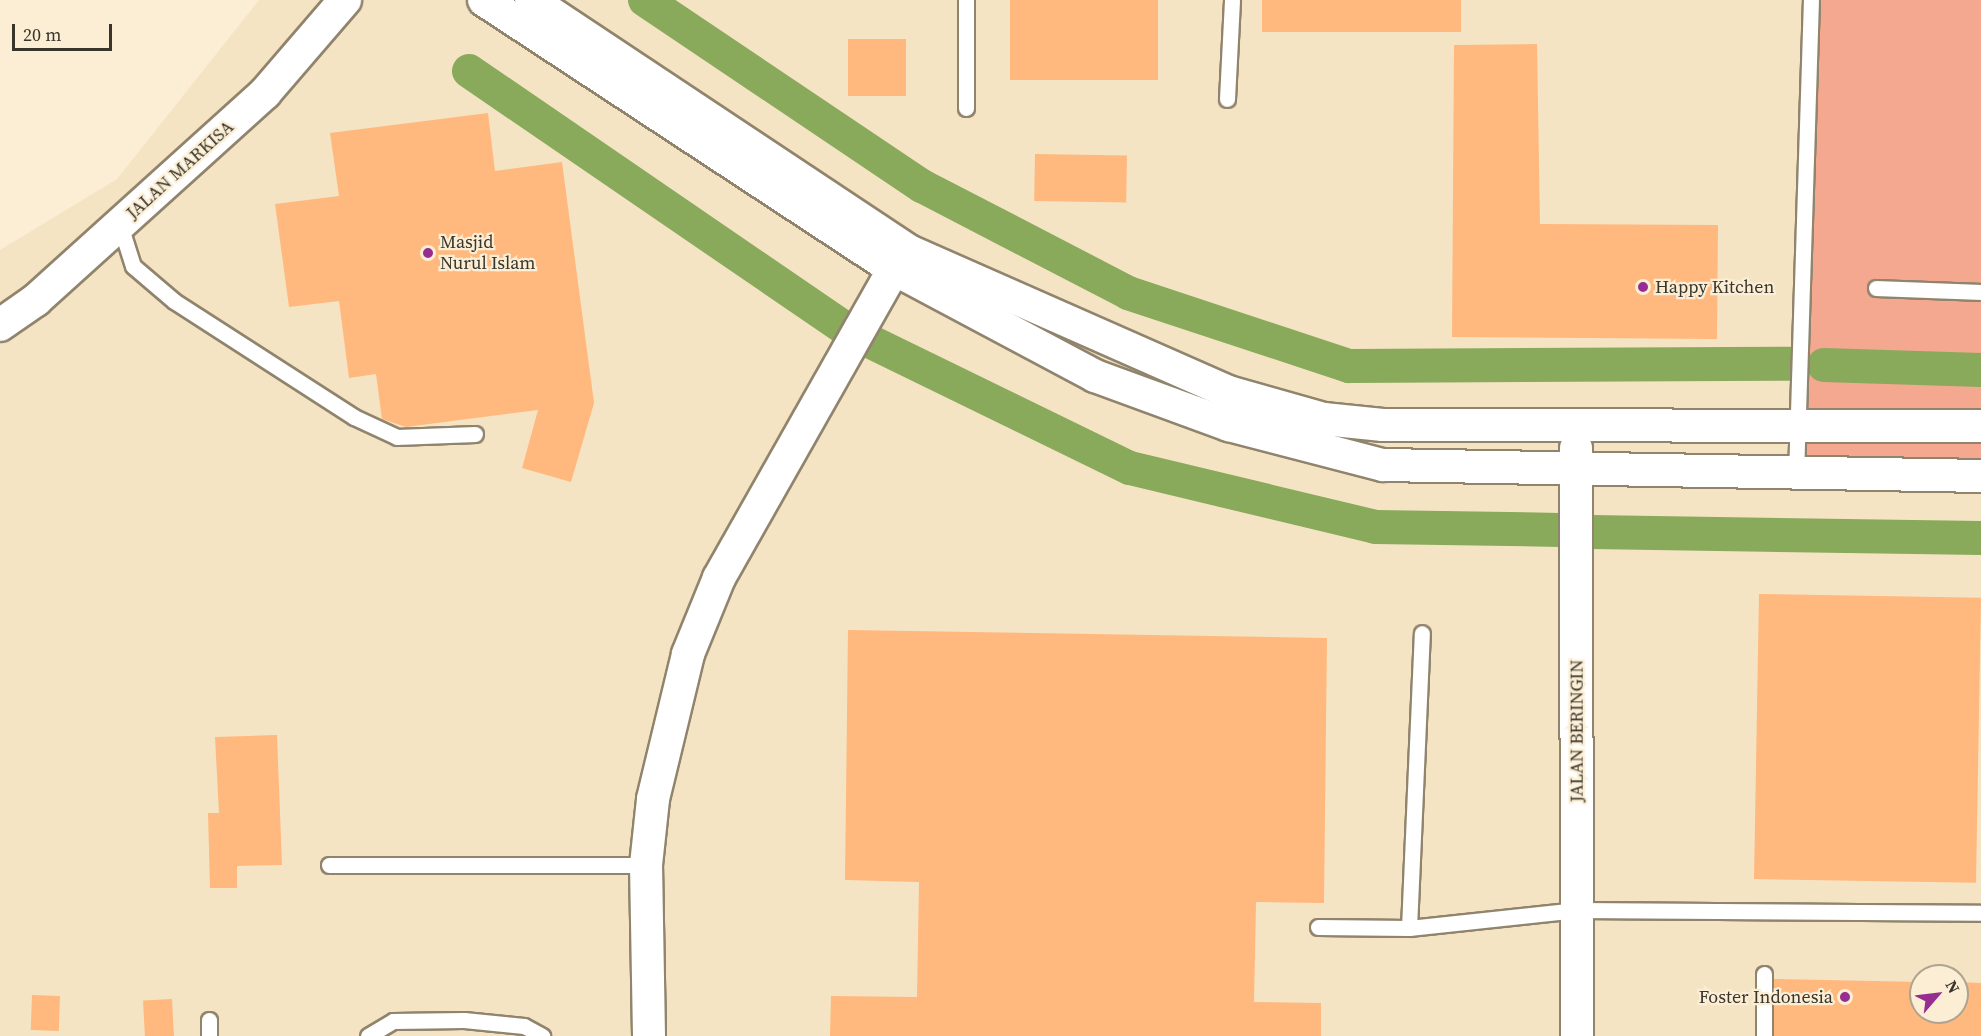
<!DOCTYPE html>
<html>
<head>
<meta charset="utf-8">
<style>
	body { margin:0 }
	#map { position:relative; width:1981px; height:1036px; overflow:hidden; background:#fbeed5; font-family:"Source Serif 4",serif }
	div>[style] { position:absolute }
	.built>* { inset:0; background:#f5e4c4 }
	.green>* { inset:0; background:#f4a890; transform-origin:0 0 }
	.canal>* { height:34px; margin:-17px; padding:0 17px; transform-origin:17px; border-radius:17px; background:#89a95b }
	.building>* { inset:0; background:#ffb87d; transform-origin:0 0 }
	.roads { filter:drop-shadow(2px 0 #90846d) drop-shadow(-2px 0 #90846d) drop-shadow(0 2px #90846d) drop-shadow(0 -2px #90846d) }
	.service>* { height:15px; margin:-7.5px; padding:0 7.5px; transform-origin:7.5px; border-radius:7.5px; background:#fff }
	.minor>* { height:32px; margin:-16px; padding:0 16px; transform-origin:16px; border-radius:16px; background:#fff }
	.dots>* { width:16px; height:16px; translate:-50% -50%; box-sizing:border-box; border:3px solid #fbeed5; border-radius:50% }
	span { translate:-50% -50%; white-space:nowrap; text-align:center; line-height:1.15; -webkit-text-stroke:4.5px #fbeed5; paint-order:stroke }
	.street-label { font-size:18px; color:#3a352b }
	.poi-label { font-size:18px; color:#3a352b }
	.left { translate:0 -50%; text-align:left }
	.right { translate:-100% -50%; text-align:right }
	.north { position:absolute; left:1909px; top:964px; width:60px; height:60px; box-sizing:border-box; background:#fbeed5; border:2px solid #aea491; border-radius:50%; rotate:62deg; font-size:16px; font-weight:700; line-height:24px; text-align:center; color:#3a352b }
	.north::after { content:''; display:block; margin:auto; width:21px; height:27px; background:#962d90; clip-path:polygon(50% 0,100% 100%,50% 72%,0 100%) }
	.scale { position:absolute; left:12px; top:24px; width:100px; height:27px; box-sizing:border-box; border:3px solid #3a352b; border-top:0; padding-left:8px; font-size:18px; line-height:21px; white-space:nowrap; color:#3a352b; -webkit-text-stroke:4px #fbeed5; paint-order:stroke }
</style>
</head>
<body>
<div id="map">
	<div class="built">
		<div style="clip-path:polygon(evenodd,259px 0,1981px 0,1981px 1036px,0 1036px,0 250px,117px 179px,259px 0,1921px 976px,1957px 976px,1957px 1012px,1921px 1012px,1921px 976px)"></div>
	</div>
	<div class="green">
		<div style="left:1802px;top:0;width:179px;height:466px"></div>
	</div>
	<div class="canal">
		<div style="left:645px;top:0;width:334px;rotate:33.9deg"></div>
		<div style="left:922px;top:186px;width:232px;rotate:27.4deg"></div>
		<div style="left:1128px;top:293px;width:233px;rotate:18.3deg"></div>
		<div style="left:1349px;top:366px;width:442px;rotate:-0.3deg"></div>
		<div style="left:469px;top:71px;width:463px;rotate:34.4deg"></div>
		<div style="left:867px;top:340px;width:292px;rotate:26deg"></div>
		<div style="left:1130px;top:468px;width:252px;rotate:13.5deg"></div>
		<div style="left:1375px;top:527px;width:185px;rotate:0.9deg"></div>
		<div style="left:1824px;top:365px;width:157px;rotate:1.8deg"></div>
		<div style="left:1591px;top:532px;width:390px;rotate:0.9deg"></div>
	</div>
	<div class="building">
		<div style="left:1010px;top:0;width:148px;height:80px"></div>
		<div style="left:1262px;top:0;width:199px;height:32px"></div>
		<div style="left:848px;top:39px;width:58px;height:57px"></div>
		<div style="clip-path:polygon(1537px 44px,1540px 224px,1718px 225px,1717px 339px,1452px 337px,1454px 45px)"></div>
		<div style="clip-path:polygon(488px 113px,495px 171px,562px 162px,594px 403px,571px 482px,522px 468px,538px 410px,406px 427px,382px 419px,376px 374px,349px 378px,339px 301px,289px 307px,275px 204px,339px 196px,330px 133px)"></div>
		<div style="left:1035px;top:154px;width:92px;height:47px;rotate:1deg"></div>
		<div style="left:1759px;top:594px;width:222px;height:285px;rotate:1deg"></div>
		<div style="clip-path:polygon(848px 630px,1327px 638px,1324px 903px,1256px 902px,1254px 1002px,1321px 1003px,1321px 1036px,830px 1036px,831px 996px,917px 997px,919px 882px,845px 880px)"></div>
		<div style="clip-path:polygon(277px 735px,282px 865px,237px 866px,237px 888px,210px 888px,208px 813px,219px 813px,215px 737px)"></div>
		<div style="clip-path:polygon(1774px 979px,1921px 982px,1921px 1012px,1957px 1012px,1957px 982px,1981px 983px,1981px 1036px,1774px 1036px)"></div>
		<div style="left:32px;top:995px;width:28px;height:35px;rotate:2deg"></div>
		<div style="left:172px;top:999px;width:37px;height:29px;rotate:87deg"></div>
	</div>
	<div class="roads">
		<div class="service">
			<div style="left:1227px;top:99px;width:99px;rotate:-87.1deg"></div>
			<div style="left:966px;top:108px;width:108px;rotate:-90deg"></div>
			<div style="left:120px;top:225px;width:43px;rotate:72.4deg"></div>
			<div style="left:133px;top:266px;width:54px;rotate:40.5deg"></div>
			<div style="left:174px;top:301px;width:214px;rotate:32.8deg"></div>
			<div style="left:354px;top:417px;width:47px;rotate:24.9deg"></div>
			<div style="left:397px;top:437px;width:78px;rotate:-2.2deg"></div>
			<div style="left:1876px;top:288px;width:105px;rotate:2.2deg"></div>
			<div style="left:1796px;top:476px;width:476px;rotate:-88.2deg"></div>
			<div style="left:329px;top:865px;width:317px"></div>
			<div style="left:1318px;top:927px;width:91px;rotate:0.6deg"></div>
			<div style="left:1409px;top:928px;width:169px;rotate:-6.1deg"></div>
			<div style="left:1577px;top:910px;width:404px;rotate:0.4deg"></div>
			<div style="left:1409px;top:928px;width:295px;rotate:-87.5deg"></div>
			<div style="left:1764px;top:974px;width:62px;rotate:90deg"></div>
			<div style="left:209px;top:1036px;width:16px;rotate:-90deg"></div>
			<div style="left:368px;top:1036px;width:29px;rotate:-31deg"></div>
			<div style="left:393px;top:1021px;width:71px;rotate:-0.8deg"></div>
			<div style="left:464px;top:1020px;width:60px;rotate:5.7deg"></div>
			<div style="left:524px;top:1026px;width:21px;rotate:29deg"></div>
		</div>
		<div class="minor">
			<div style="left:484px;top:0;width:490px;rotate:33.3deg"></div>
			<div style="left:894px;top:269px;width:228px;rotate:28deg"></div>
			<div style="left:1095px;top:376px;width:143px;rotate:20.1deg"></div>
			<div style="left:1229px;top:425px;width:159px;rotate:14.6deg"></div>
			<div style="left:1383px;top:465px;width:598px;rotate:1.05deg"></div>
			<div style="left:531px;top:0;width:454px;rotate:33.6deg"></div>
			<div style="left:909px;top:251px;width:349px;rotate:23.8deg"></div>
			<div style="left:1228px;top:392px;width:100px;rotate:15.7deg"></div>
			<div style="left:1324px;top:419px;width:59px;rotate:5.8deg"></div>
			<div style="left:1383px;top:425px;width:598px;rotate:0.1deg"></div>
			<div style="left:0;top:325px;width:44px;rotate:-34.8deg"></div>
			<div style="left:36px;top:300px;width:309px;rotate:-42.1deg"></div>
			<div style="left:265px;top:93px;width:123px;rotate:-49.3deg"></div>
			<div style="left:1576px;top:448px;width:588px;rotate:89.9deg"></div>
			<div style="left:649px;top:1036px;width:171px;rotate:-91deg"></div>
			<div style="left:646px;top:865px;width:66px;rotate:-83.9deg"></div>
			<div style="left:653px;top:799px;width:149px;rotate:-76.4deg"></div>
			<div style="left:688px;top:654px;width:82px;rotate:-67.8deg"></div>
			<div style="left:719px;top:578px;width:355px;rotate:-60.5deg"></div>
		</div>
	</div>
	<div class="dots">
		<div style="left:428px;top:253px;background:#962d90"></div>
		<div style="left:1643px;top:287px;background:#962d90"></div>
		<div style="left:1845px;top:997px;background:#962d90"></div>
	</div>
	<div class="street-label">
		<span style="left:180px;top:170px;rotate:-42deg">JALAN MARKISA</span>
		<span style="left:1577px;top:731px;rotate:-90deg">JALAN BERINGIN</span>
	</div>
	<div class="poi-label">
		<span class="left" style="left:440px;top:253px">Masjid<br>Nurul Islam</span>
		<span class="left" style="left:1655px;top:287px">Happy Kitchen</span>
		<span class="right" style="left:1833px;top:997px">Foster Indonesia</span>
	</div>
	<div class="north">N</div>
	<div class="scale">20 m</div>
</div>
</body>
</html>
